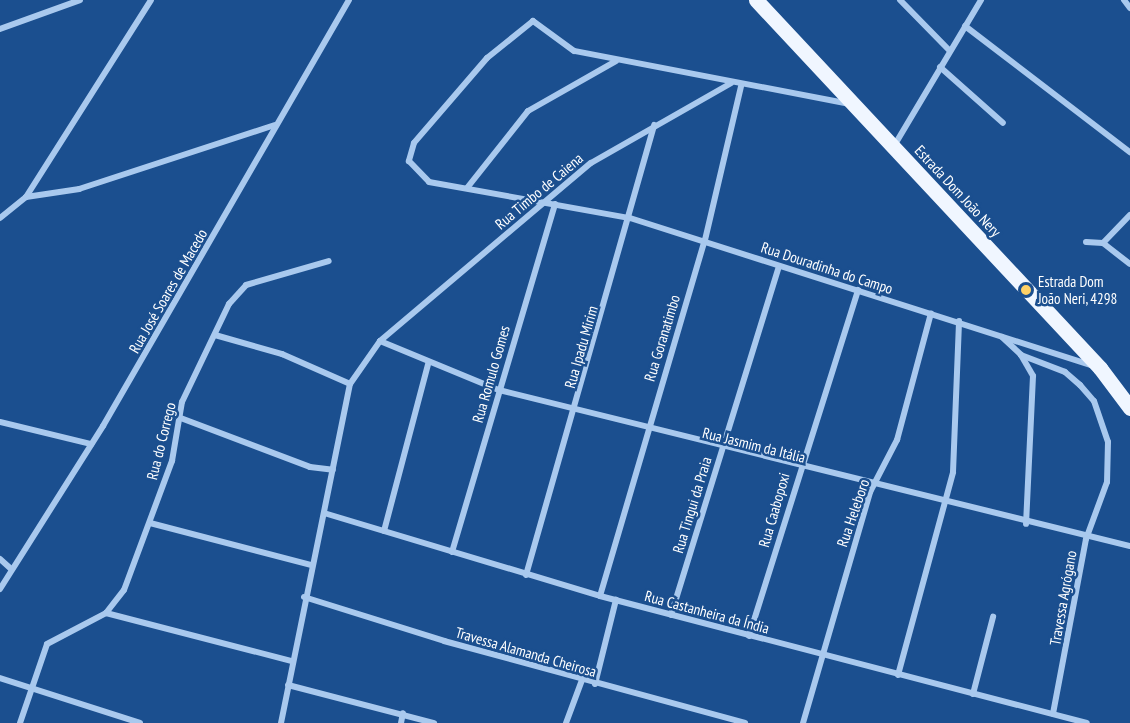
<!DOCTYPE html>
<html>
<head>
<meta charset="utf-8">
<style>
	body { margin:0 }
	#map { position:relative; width:1130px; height:723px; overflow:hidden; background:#1b4f8f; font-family:"PT Sans Narrow",sans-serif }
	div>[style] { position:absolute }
	.street>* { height:6px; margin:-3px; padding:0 3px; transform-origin:3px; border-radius:3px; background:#a9c9ee }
	.primary>* { height:15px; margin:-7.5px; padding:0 7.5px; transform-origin:7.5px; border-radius:7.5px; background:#f0f6ff }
	.dots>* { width:16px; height:16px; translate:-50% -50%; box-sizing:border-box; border:3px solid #1b4f8f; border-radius:50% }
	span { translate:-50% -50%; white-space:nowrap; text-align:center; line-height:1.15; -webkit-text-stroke:5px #1b4f8f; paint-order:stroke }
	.street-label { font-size:15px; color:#fff }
	.poi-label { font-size:15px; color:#fff }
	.left { translate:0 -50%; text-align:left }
</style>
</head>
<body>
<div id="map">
	<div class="street">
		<div style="left:900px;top:0;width:70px;rotate:45.6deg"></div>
		<div style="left:1124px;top:0;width:10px;rotate:53deg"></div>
		<div style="left:965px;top:26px;width:208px;rotate:37.4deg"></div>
		<div style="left:0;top:29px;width:85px;rotate:-19.9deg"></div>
		<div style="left:940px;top:67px;width:84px;rotate:41.6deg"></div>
		<div style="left:850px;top:104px;width:281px;rotate:-169.1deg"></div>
		<div style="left:574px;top:51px;width:51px;rotate:-143.8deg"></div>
		<div style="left:533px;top:21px;width:59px;rotate:141.2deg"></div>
		<div style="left:487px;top:58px;width:112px;rotate:130.7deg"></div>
		<div style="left:414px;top:143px;width:19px;rotate:106deg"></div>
		<div style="left:409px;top:161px;width:29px;rotate:46deg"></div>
		<div style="left:429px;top:182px;width:204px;rotate:10.2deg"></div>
		<div style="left:630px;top:218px;width:484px;rotate:17.7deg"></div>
		<div style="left:894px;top:146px;width:170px;rotate:-59.2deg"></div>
		<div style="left:467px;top:188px;width:98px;rotate:-51.6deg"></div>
		<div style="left:528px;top:111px;width:101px;rotate:-29.6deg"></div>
		<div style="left:26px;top:197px;width:54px;rotate:-8.6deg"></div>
		<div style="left:79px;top:189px;width:206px;rotate:-18.1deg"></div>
		<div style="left:0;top:218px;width:33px;rotate:-39deg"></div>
		<div style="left:26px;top:197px;width:233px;rotate:-57.6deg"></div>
		<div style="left:1086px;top:242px;width:17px;rotate:3deg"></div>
		<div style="left:1103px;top:243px;width:39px;rotate:-46deg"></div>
		<div style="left:1103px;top:243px;width:34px;rotate:38deg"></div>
		<div style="left:215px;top:335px;width:70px;rotate:15.8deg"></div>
		<div style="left:282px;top:354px;width:74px;rotate:23.8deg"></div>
		<div style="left:1002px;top:337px;width:26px;rotate:43deg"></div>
		<div style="left:1021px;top:355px;width:24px;rotate:60deg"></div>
		<div style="left:1033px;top:376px;width:148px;rotate:92.7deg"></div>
		<div style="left:380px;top:341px;width:129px;rotate:22.4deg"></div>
		<div style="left:499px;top:390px;width:650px;rotate:13.89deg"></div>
		<div style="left:1021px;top:355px;width:47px;rotate:21.1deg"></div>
		<div style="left:1065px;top:372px;width:20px;rotate:41deg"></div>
		<div style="left:1080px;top:385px;width:21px;rotate:49deg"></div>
		<div style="left:1094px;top:401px;width:43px;rotate:71.1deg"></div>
		<div style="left:1108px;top:442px;width:40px;rotate:91.4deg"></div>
		<div style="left:1107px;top:482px;width:61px;rotate:110.2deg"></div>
		<div style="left:1086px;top:539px;width:178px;rotate:100.7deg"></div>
		<div style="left:178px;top:417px;width:141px;rotate:20.7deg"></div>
		<div style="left:310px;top:467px;width:23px;rotate:7deg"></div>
		<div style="left:0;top:422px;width:94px;rotate:13.6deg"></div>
		<div style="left:324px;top:513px;width:288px;rotate:16.7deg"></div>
		<div style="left:600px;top:596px;width:503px;rotate:14.62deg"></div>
		<div style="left:150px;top:523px;width:166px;rotate:14.6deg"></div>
		<div style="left:384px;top:531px;width:173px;rotate:-75.2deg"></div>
		<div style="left:452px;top:552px;width:363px;rotate:-73.5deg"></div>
		<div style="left:0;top:559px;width:15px;rotate:42deg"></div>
		<div style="left:526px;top:575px;width:468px;rotate:-74.1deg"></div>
		<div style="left:0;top:589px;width:193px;rotate:-57.7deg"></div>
		<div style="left:103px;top:426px;width:492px;rotate:-60deg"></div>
		<div style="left:600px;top:596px;width:371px;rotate:-73.6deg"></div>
		<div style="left:705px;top:240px;width:158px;rotate:-76.8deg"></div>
		<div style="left:304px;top:597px;width:147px;rotate:17.4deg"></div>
		<div style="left:444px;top:641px;width:312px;rotate:15.2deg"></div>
		<div style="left:106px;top:613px;width:192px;rotate:14.5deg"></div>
		<div style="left:671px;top:615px;width:365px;rotate:-72.8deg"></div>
		<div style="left:749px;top:636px;width:363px;rotate:-72.5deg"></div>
		<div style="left:898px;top:675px;width:210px;rotate:-74.8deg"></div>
		<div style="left:953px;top:472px;width:151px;rotate:-87.7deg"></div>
		<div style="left:0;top:678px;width:147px;rotate:17.8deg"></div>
		<div style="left:595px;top:684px;width:87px;rotate:-76deg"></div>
		<div style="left:288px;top:685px;width:151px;rotate:14.6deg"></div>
		<div style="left:973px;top:694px;width:80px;rotate:-75.4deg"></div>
		<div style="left:20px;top:723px;width:83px;rotate:-71.1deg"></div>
		<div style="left:47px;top:644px;width:67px;rotate:-27.7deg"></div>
		<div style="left:106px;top:613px;width:29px;rotate:-52deg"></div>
		<div style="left:124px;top:590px;width:138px;rotate:-69.6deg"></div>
		<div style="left:172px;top:461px;width:60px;rotate:-80.4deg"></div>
		<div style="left:182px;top:402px;width:109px;rotate:-64.4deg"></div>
		<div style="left:229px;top:304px;width:25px;rotate:-48deg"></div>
		<div style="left:246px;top:285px;width:86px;rotate:-16.1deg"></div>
		<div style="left:281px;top:723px;width:346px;rotate:-78.5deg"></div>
		<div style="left:350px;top:384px;width:52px;rotate:-55.1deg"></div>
		<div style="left:380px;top:341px;width:276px;rotate:-40.2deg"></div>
		<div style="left:591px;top:163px;width:161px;rotate:-29.7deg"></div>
		<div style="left:401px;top:723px;width:10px;rotate:-79deg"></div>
		<div style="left:566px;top:723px;width:46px;rotate:-69.6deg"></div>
		<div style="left:803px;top:723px;width:241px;rotate:-73.8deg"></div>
		<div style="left:870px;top:492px;width:59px;rotate:-62.6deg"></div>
		<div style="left:897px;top:440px;width:131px;rotate:-75deg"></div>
	</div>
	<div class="primary">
		<div style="left:756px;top:0;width:504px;rotate:46.93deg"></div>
		<div style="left:1100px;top:368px;width:50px;rotate:53.1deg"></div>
	</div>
	<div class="dots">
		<div style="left:1026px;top:290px;background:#ffd166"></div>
	</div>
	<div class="street-label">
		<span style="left:539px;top:191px;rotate:-40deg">Rua Timbo de Caiena</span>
		<span style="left:958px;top:191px;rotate:47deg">Estrada Dom João Nery</span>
		<span style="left:827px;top:268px;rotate:18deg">Rua Douradinha do Campo</span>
		<span style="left:168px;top:291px;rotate:-60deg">Rua José Soares de Macedo</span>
		<span style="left:662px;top:338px;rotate:-73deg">Rua Goranatimbo</span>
		<span style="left:581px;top:347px;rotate:-74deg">Rua Ipadu Mirim</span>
		<span style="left:491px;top:374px;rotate:-74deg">Rua Romulo Gomes</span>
		<span style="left:161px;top:441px;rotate:-76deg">Rua do Corrego</span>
		<span style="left:754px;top:445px;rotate:14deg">Rua Jasmim da Itália</span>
		<span style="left:692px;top:505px;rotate:-73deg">Rua Tingui da Praia</span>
		<span style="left:774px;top:510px;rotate:-74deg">Rua Caabopoxi</span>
		<span style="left:853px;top:513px;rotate:-71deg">Rua Heleboro</span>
		<span style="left:1063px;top:598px;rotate:-80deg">Travessa Agrógano</span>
		<span style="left:707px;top:612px;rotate:15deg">Rua Castanheira da Índia</span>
		<span style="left:526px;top:652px;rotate:16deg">Travessa Alamanda Cheirosa</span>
	</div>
	<div class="poi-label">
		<span class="left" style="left:1038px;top:290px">Estrada Dom<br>João Neri, 4298</span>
	</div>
</div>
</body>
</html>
